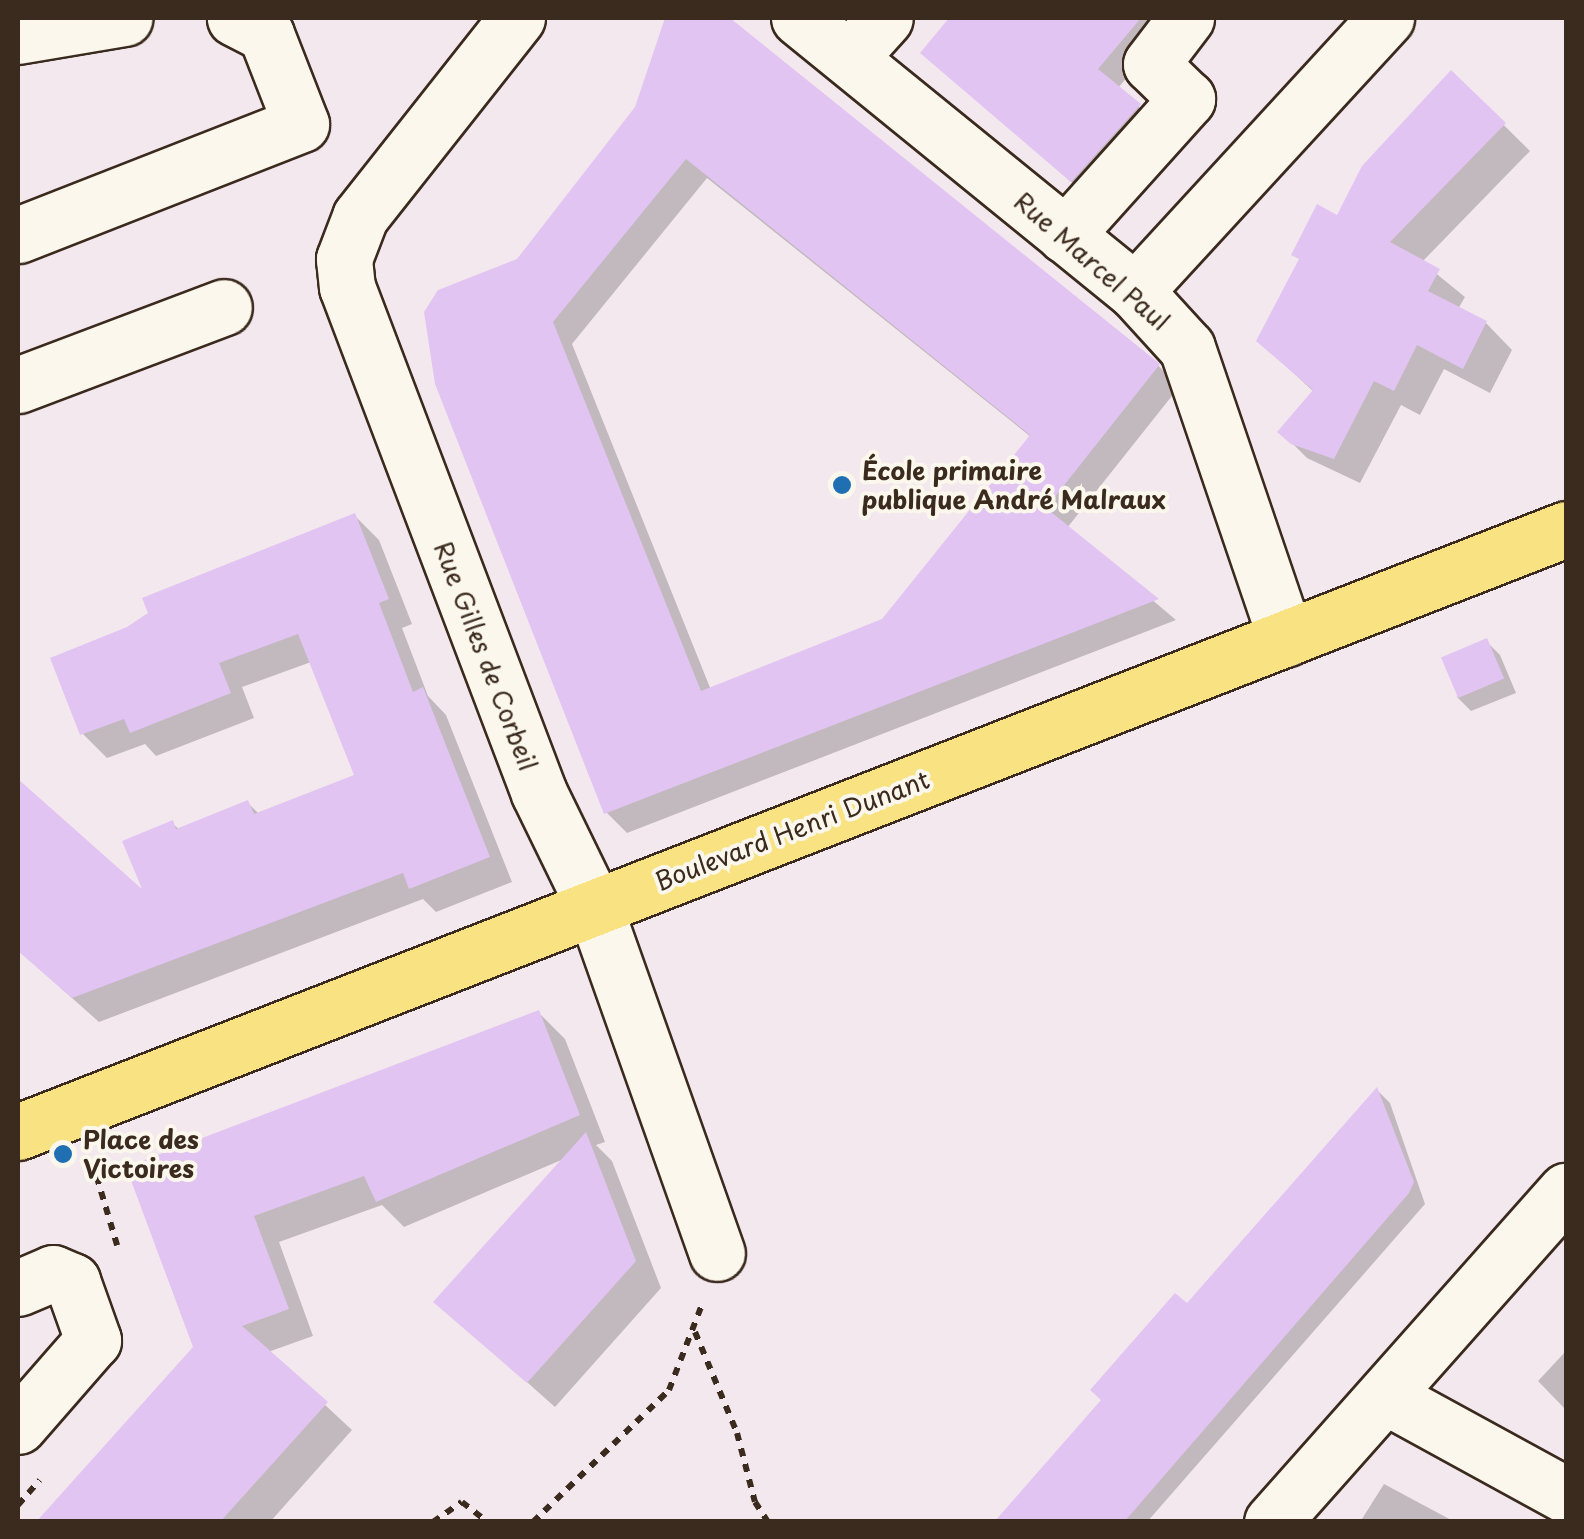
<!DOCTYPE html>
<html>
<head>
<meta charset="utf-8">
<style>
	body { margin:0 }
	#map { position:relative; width:1584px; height:1539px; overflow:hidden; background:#f3e8ee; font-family:"Playpen Sans",sans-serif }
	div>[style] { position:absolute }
	.shadow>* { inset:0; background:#0003 }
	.building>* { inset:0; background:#e1c4f2; transform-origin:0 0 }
	.path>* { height:6px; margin-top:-3px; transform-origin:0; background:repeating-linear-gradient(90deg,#3b2a1e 0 8px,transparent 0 16px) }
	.roads { filter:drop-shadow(2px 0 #3b2a1e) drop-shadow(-2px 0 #3b2a1e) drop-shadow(0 2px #3b2a1e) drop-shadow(0 -2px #3b2a1e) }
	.minor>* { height:55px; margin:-27.5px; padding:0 27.5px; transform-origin:27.5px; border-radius:27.5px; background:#fbf7ec }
	.major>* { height:55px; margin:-27.5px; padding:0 27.5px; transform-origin:27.5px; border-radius:27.5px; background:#f8e281 }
	.dots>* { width:28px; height:28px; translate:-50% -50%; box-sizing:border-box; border:5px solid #fbf7ec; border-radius:50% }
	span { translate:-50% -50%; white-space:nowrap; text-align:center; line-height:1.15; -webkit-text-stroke:8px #fbf7ec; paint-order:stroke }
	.street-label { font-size:25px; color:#3b2a1e }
	.poi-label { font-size:25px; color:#3b2a1e; font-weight:700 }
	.left { translate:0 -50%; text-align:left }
	.frame { position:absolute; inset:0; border:20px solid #3b2a1e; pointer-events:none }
</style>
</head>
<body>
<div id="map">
	<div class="shadow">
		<div style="clip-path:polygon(evenodd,672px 18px,726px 18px,1149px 356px,1179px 387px,1067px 528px,1176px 620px,627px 833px,606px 812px,519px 261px,638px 109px,672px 18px,707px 178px,1031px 437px,883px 621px,711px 690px,572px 344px,707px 178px)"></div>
		<div style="clip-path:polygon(953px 18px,1177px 18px,1118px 88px,1159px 125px,1092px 200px,923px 53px)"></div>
		<div style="clip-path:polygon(1452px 74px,1530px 151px,1422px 262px,1465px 297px,1458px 309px,1486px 323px,1512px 350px,1490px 393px,1444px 369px,1420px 415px,1401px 405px,1360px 483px,1307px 458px,1281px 432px,1314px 392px,1259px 341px,1338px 218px)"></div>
		<div style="clip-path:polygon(355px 516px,379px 540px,412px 624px,402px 628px,428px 696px,446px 715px,512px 882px,436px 912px,423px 899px,99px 1022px,18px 950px,18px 782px,148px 898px,172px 823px,180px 830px,248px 803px,260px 815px,357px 776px,311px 662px,242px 687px,254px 718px,156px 756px,145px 744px,107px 758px,83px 734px,128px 629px)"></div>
		<div style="clip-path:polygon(1486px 641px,1500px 655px,1516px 693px,1471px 711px,1457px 697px)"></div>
		<div style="clip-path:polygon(539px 1013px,565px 1039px,605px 1142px,596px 1145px,612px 1161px,661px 1288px,555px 1407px,437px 1302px,566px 1158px,404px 1227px,382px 1205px,279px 1242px,313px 1336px,268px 1352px,352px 1430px,270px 1522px,39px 1522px,196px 1348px,130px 1168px)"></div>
		<div style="clip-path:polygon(1377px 1090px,1390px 1103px,1425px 1204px,1147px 1522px,998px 1522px)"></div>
		<div style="clip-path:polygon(1566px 1351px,1566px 1410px,1538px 1381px)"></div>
		<div style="clip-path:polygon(1384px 1484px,1455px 1522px,1360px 1522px)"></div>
	</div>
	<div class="building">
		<div style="clip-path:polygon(evenodd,665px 18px,730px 18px,1160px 364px,1046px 508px,1159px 599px,604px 814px,435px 384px,424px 312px,438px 290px,517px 259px,635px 107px,665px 18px,686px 159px,1030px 435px,882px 619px,701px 691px,553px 322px,686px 159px)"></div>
		<div style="clip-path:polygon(949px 18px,1141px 18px,1098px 69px,1141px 104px,1071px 182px,920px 53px)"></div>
		<div style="clip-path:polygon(1451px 70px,1506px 123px,1390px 242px,1440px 269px,1428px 291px,1487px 321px,1463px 369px,1417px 345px,1394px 391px,1374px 381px,1334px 459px,1291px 444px,1277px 432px,1313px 390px,1256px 341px,1299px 259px,1291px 255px,1317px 204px,1337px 215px,1362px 166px)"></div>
		<div style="clip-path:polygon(355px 513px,389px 599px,379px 603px,413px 692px,423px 687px,490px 857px,409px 889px,403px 873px,72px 998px,18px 951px,18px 779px,142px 889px,122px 841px,173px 820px,176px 829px,248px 800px,254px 814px,354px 775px,298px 634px,219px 663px,231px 693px,130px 733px,124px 719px,80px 735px,50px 658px,127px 627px,148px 613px,142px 598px)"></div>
		<div style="left:1487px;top:638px;width:44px;height:50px;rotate:67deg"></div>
		<div style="clip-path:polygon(539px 1010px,580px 1115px,376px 1202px,364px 1176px,254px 1216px,289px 1309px,242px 1326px,328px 1402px,220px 1522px,36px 1522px,193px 1347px,126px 1167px)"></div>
		<div style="clip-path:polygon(1377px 1087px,1414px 1182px,1409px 1193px,1124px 1522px,994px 1522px,1101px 1400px,1090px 1390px,1175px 1293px,1187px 1303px)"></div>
		<div style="clip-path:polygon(586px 1132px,636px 1261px,527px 1383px,433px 1302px)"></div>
	</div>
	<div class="path">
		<div style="left:92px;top:1161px;width:88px;rotate:73.4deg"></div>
		<div style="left:695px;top:1332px;width:109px;rotate:67.4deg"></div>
		<div style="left:737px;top:1433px;width:71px;rotate:75.4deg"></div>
		<div style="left:755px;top:1502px;width:24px;rotate:57deg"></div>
		<div style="left:18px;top:1505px;width:33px;rotate:-49deg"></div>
		<div style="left:433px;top:1522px;width:35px;rotate:-35deg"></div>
		<div style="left:462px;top:1502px;width:33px;rotate:38deg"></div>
		<div style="left:533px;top:1522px;width:190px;rotate:-44.1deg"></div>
		<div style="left:669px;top:1390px;width:89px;rotate:-68.9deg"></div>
	</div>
	<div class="roads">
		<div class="minor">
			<div style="left:517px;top:18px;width:253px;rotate:128.3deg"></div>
			<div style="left:360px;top:217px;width:45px;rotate:110.9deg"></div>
			<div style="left:344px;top:259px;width:28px;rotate:84deg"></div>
			<div style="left:347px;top:287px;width:541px;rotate:69.22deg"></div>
			<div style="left:539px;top:793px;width:126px;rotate:64deg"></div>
			<div style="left:594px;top:906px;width:368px;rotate:70.5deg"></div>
			<div style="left:799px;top:18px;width:433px;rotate:39.1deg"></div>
			<div style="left:1135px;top:291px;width:77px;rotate:47.6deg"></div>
			<div style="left:1187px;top:348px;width:307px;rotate:71.2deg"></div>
			<div style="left:18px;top:36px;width:108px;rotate:-9.6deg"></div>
			<div style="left:850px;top:57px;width:52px;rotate:-48.1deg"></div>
			<div style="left:18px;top:235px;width:304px;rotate:-21.4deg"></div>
			<div style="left:301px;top:124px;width:97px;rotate:-111.3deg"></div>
			<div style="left:266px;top:34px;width:35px;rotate:-153deg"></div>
			<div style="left:1065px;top:235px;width:183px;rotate:-48.1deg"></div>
			<div style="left:1187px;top:99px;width:50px;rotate:-135.8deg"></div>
			<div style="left:1151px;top:64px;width:58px;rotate:-52.7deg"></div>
			<div style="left:1135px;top:291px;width:371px;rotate:-47.4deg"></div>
			<div style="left:18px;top:385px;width:220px;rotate:-20.7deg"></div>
			<div style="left:18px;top:1288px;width:38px;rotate:-23deg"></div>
			<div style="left:53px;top:1273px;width:21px;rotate:23deg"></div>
			<div style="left:72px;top:1281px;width:63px;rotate:70.4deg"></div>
			<div style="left:93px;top:1340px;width:114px;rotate:131.1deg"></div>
			<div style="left:1385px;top:1396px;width:206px;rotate:28.7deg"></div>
			<div style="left:1272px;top:1522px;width:443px;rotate:-48.4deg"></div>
		</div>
		<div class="major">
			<div style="left:18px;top:1132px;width:1661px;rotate:-21.28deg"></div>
		</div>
	</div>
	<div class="dots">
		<div style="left:842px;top:485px;background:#1f6fb2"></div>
		<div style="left:63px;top:1154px;background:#1f6fb2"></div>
	</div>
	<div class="street-label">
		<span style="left:1092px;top:261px;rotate:41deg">Rue Marcel Paul</span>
		<span style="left:486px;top:656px;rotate:69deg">Rue Gilles de Corbeil</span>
		<span style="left:792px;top:830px;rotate:-21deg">Boulevard Henri Dunant</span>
	</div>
	<div class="poi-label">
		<span class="left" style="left:862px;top:485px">École primaire<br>publique André Malraux</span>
		<span class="left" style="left:83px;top:1154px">Place des<br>Victoires</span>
	</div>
	<div class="frame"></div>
</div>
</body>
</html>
